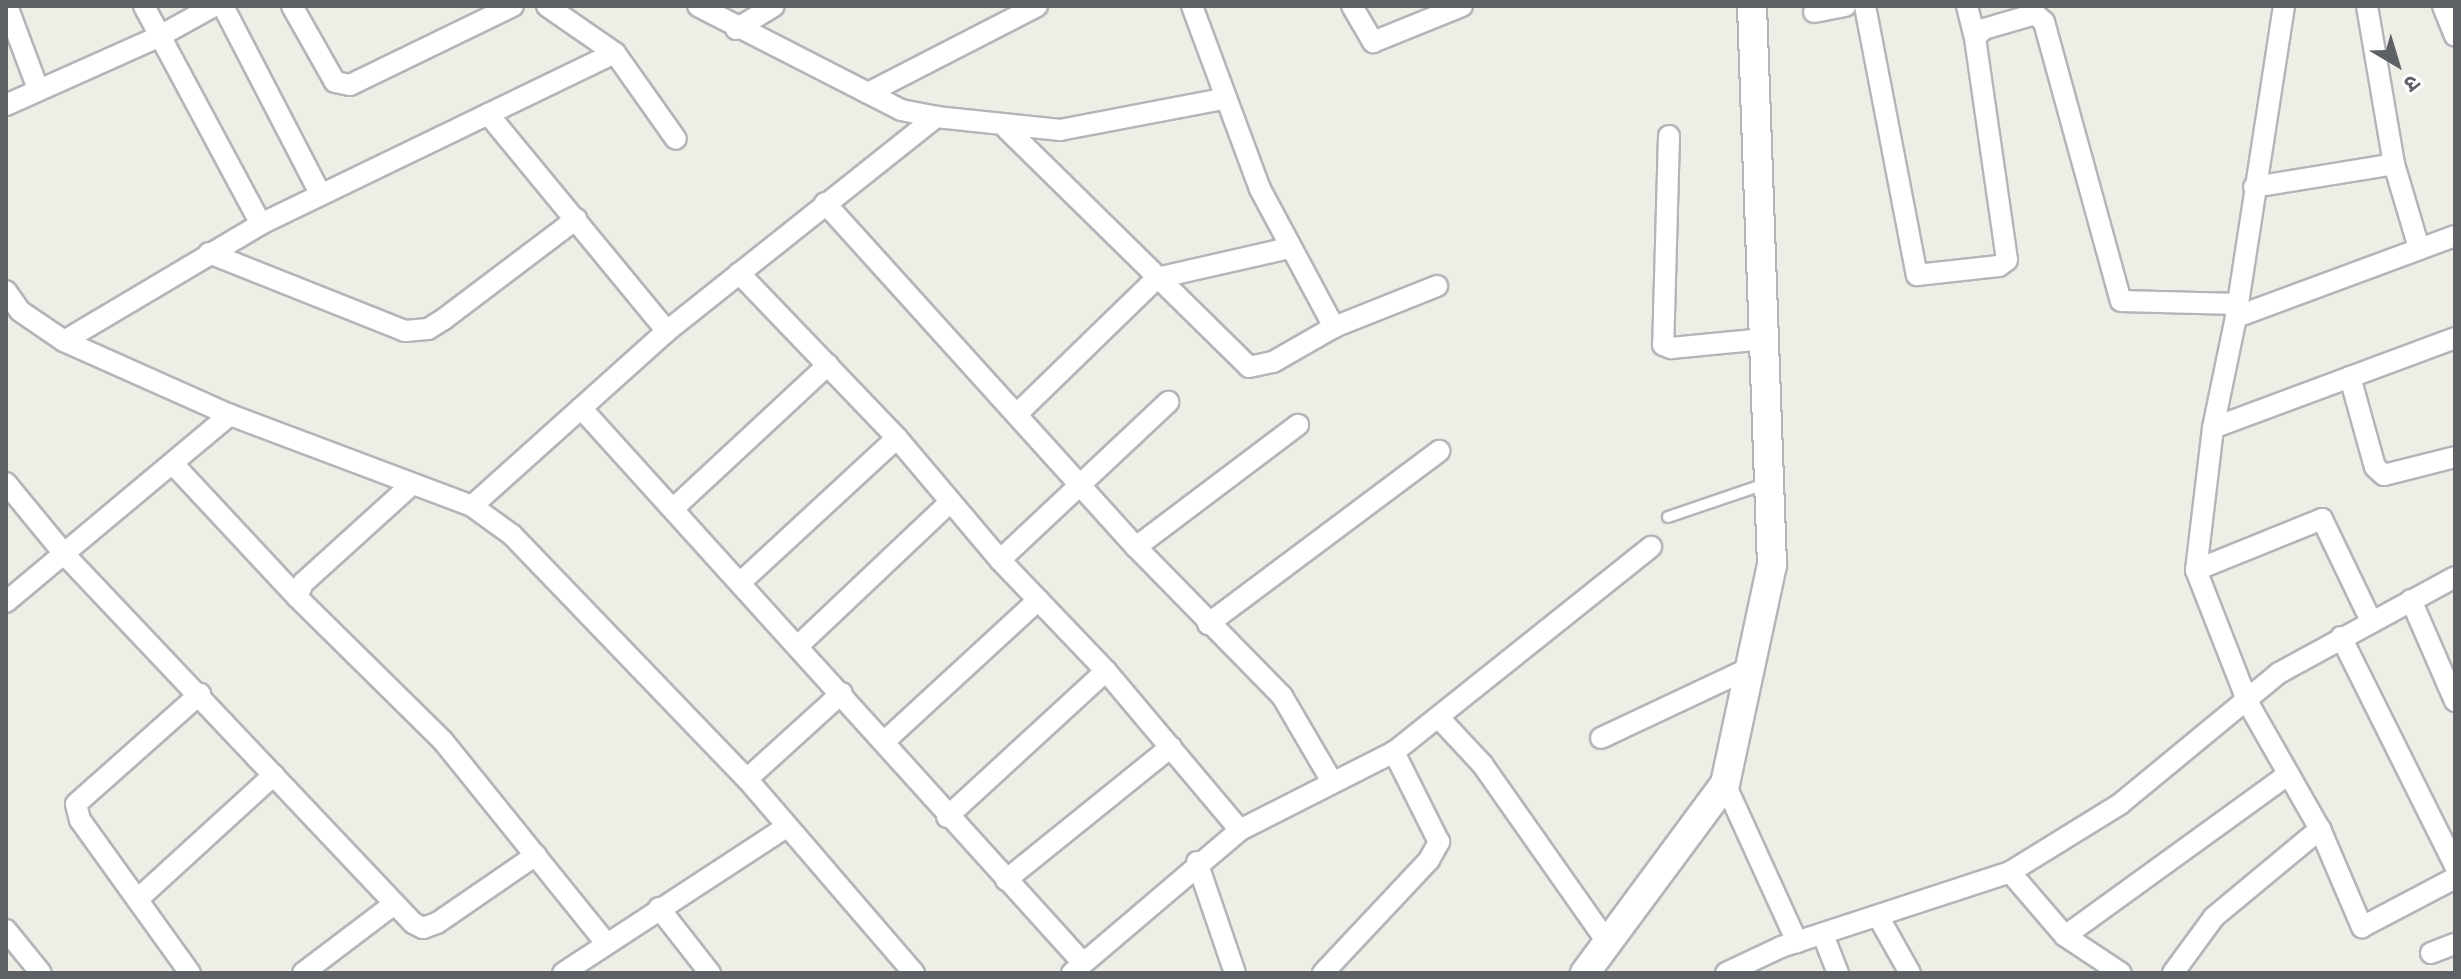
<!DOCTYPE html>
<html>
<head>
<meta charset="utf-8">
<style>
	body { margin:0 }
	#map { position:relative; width:2461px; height:979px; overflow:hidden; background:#eeede6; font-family:Cabin,"Noto Sans Devanagari",sans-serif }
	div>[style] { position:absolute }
	.roads { filter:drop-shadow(2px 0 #b3b5b9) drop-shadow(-2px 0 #b3b5b9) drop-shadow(0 2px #b3b5b9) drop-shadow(0 -2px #b3b5b9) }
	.lane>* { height:10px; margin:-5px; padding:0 5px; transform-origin:5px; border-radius:5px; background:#fff }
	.street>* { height:20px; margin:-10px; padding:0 10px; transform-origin:10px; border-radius:10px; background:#fff }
	.secondary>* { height:28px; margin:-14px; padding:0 14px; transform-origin:14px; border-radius:14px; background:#fff }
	span { translate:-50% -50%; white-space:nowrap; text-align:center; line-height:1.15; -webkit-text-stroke:6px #fff; paint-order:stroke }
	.frame { position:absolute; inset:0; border:8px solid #5d6065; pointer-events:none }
	.north { position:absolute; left:2357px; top:24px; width:80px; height:80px; -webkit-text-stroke:6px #fff; paint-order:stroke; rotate:142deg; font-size:22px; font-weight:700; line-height:32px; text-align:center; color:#5d6065 }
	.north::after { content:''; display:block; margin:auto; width:28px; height:36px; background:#5d6065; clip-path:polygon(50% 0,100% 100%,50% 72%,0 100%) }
</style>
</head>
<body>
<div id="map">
	<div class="roads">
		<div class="lane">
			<div style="left:1668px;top:517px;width:106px;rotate:-18.8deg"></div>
		</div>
		<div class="street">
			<div style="left:7px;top:6px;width:89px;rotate:69.5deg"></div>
			<div style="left:144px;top:6px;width:247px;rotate:61.8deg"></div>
			<div style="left:223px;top:6px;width:211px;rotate:62.6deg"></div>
			<div style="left:292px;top:6px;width:87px;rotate:60.5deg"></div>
			<div style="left:335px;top:82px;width:15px;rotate:11deg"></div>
			<div style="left:350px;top:85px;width:181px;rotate:-25.9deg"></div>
			<div style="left:547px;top:6px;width:83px;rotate:34.7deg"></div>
			<div style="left:615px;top:53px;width:105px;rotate:54.7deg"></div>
			<div style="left:698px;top:6px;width:228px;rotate:27.1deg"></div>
			<div style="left:901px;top:110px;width:36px;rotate:11deg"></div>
			<div style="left:936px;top:117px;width:125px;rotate:6deg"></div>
			<div style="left:1060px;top:130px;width:166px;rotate:-10.8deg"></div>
			<div style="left:1192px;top:6px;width:195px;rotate:69.6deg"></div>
			<div style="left:1260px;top:189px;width:157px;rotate:61.8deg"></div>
			<div style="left:1352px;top:6px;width:42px;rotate:59.7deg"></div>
			<div style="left:1373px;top:42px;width:96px;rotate:-22deg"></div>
			<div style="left:1865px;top:6px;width:274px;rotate:79.1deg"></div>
			<div style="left:1917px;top:275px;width:82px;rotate:-6.3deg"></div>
			<div style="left:1999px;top:266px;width:10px;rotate:-37deg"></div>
			<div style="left:2007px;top:260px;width:225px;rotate:-98.2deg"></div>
			<div style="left:1975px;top:37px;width:12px;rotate:-42deg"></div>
			<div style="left:1984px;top:29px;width:53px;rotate:-16.4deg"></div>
			<div style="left:2035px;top:14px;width:12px;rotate:42deg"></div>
			<div style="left:2044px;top:22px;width:289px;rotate:74.6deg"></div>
			<div style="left:2121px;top:301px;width:116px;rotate:1.5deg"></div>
			<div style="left:1967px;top:6px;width:32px;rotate:76deg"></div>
			<div style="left:2284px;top:6px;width:315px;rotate:98.8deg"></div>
			<div style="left:2236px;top:317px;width:113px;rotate:101.7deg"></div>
			<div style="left:2213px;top:428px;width:143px;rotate:96.8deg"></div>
			<div style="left:2196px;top:570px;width:143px;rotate:68.6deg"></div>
			<div style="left:2248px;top:703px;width:145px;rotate:60.3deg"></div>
			<div style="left:2320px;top:829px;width:107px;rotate:66.8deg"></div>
			<div style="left:2362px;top:927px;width:105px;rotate:-27.8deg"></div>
			<div style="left:2367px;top:6px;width:160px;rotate:80.3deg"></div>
			<div style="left:2394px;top:164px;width:88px;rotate:73.4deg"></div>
			<div style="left:2443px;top:6px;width:32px;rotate:68deg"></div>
			<div style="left:1814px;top:12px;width:32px;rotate:-11deg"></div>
			<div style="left:736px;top:29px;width:44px;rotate:-31.2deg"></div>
			<div style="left:868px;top:93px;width:190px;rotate:-27.2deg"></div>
			<div style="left:6px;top:105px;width:167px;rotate:-24.1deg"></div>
			<div style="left:158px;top:37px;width:64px;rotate:-29deg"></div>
			<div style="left:488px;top:114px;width:281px;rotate:50.5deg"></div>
			<div style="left:1007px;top:129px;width:339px;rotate:44.5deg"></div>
			<div style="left:1249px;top:367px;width:25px;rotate:-12deg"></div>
			<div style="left:1273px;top:362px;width:70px;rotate:-29.8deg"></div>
			<div style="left:1334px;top:327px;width:111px;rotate:-21.7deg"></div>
			<div style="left:1669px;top:136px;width:209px;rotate:91.6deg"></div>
			<div style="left:1663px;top:345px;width:9px;rotate:21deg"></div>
			<div style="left:1671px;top:348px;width:94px;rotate:-5.5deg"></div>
			<div style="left:2254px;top:187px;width:142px;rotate:-9.3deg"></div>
			<div style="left:825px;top:203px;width:464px;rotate:47.9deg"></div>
			<div style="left:1136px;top:547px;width:209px;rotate:45.6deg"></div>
			<div style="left:1282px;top:696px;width:97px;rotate:59.7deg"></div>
			<div style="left:209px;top:253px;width:211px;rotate:21.7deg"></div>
			<div style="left:405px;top:331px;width:23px;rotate:-5deg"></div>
			<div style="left:428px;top:329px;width:19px;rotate:-32deg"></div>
			<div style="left:444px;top:319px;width:166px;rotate:-37.1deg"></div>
			<div style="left:739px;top:273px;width:228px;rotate:46.2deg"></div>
			<div style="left:897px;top:438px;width:160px;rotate:49.8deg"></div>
			<div style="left:1000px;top:560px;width:153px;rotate:46.3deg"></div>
			<div style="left:1106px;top:671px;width:208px;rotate:49.9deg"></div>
			<div style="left:6px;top:291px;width:24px;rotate:55deg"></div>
			<div style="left:20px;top:311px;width:53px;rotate:34.3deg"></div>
			<div style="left:64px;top:341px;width:182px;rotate:24deg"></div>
			<div style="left:230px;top:415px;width:259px;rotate:20.6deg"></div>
			<div style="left:472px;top:506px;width:49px;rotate:35.9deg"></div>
			<div style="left:512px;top:535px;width:339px;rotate:46.1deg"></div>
			<div style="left:747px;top:779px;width:256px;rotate:49.3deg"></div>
			<div style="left:2236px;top:317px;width:233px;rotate:-20.3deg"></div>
			<div style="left:64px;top:341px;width:229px;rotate:-30.7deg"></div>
			<div style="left:261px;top:224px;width:393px;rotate:-25.8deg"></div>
			<div style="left:2350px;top:377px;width:93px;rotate:74.5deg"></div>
			<div style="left:2375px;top:467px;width:12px;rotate:42deg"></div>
			<div style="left:2384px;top:475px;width:73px;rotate:-14.2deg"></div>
			<div style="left:581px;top:408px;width:748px;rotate:47.87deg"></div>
			<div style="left:1017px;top:414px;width:195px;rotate:-44.2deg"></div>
			<div style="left:1157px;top:278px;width:135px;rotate:-12.8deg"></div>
			<div style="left:2213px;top:428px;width:258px;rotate:-20.4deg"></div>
			<div style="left:174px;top:465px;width:180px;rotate:47deg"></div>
			<div style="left:6px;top:483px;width:94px;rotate:50.6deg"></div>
			<div style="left:66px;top:556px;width:505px;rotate:46.6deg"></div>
			<div style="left:413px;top:923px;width:11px;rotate:27deg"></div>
			<div style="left:423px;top:928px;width:15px;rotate:-20deg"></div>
			<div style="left:437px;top:923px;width:120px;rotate:-34.5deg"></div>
			<div style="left:410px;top:486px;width:144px;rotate:137.8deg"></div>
			<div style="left:303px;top:583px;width:15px;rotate:113deg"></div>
			<div style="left:297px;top:597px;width:205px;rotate:44.6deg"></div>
			<div style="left:443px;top:741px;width:258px;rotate:51.1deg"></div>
			<div style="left:472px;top:506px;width:262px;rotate:-41.9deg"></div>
			<div style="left:667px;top:331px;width:344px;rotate:-38.5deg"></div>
			<div style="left:675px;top:507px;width:209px;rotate:-42.9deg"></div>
			<div style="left:1136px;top:547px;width:203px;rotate:-37deg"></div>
			<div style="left:1000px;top:560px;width:231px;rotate:-43.2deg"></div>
			<div style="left:2196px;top:570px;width:136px;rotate:-22deg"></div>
			<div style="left:2322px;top:519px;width:113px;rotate:64.3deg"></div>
			<div style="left:742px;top:581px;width:211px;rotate:-42.7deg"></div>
			<div style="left:2411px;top:600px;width:110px;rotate:66.5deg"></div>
			<div style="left:6px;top:602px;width:292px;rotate:-39.9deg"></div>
			<div style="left:1208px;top:624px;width:289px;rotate:-36.8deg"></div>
			<div style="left:2341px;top:637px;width:256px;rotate:63.5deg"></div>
			<div style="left:799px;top:645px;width:207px;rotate:-43.4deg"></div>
			<div style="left:1440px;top:719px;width:62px;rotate:47deg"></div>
			<div style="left:1482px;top:764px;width:219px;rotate:54.9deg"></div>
			<div style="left:1601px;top:738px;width:165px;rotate:-25.2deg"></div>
			<div style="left:886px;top:740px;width:207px;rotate:-42.6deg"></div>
			<div style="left:747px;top:779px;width:128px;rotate:-42.2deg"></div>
			<div style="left:1725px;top:784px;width:174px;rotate:65.5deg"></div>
			<div style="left:947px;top:817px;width:216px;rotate:-42.6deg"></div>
			<div style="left:1197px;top:862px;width:117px;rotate:71.1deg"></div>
			<div style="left:2010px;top:872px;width:84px;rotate:49.3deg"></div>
			<div style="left:2065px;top:936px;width:67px;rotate:33.5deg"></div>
			<div style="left:1006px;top:880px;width:212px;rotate:-38.9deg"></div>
			<div style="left:138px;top:899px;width:184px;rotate:-42.4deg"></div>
			<div style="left:659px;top:908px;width:83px;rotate:51.9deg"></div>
			<div style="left:1879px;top:918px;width:63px;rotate:60.6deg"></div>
			<div style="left:6px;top:930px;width:55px;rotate:50.9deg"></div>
			<div style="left:1823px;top:935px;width:41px;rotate:68.5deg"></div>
			<div style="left:2065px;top:936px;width:276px;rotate:-35.9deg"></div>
			<div style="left:2431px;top:953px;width:26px;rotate:-21deg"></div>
			<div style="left:190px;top:973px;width:188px;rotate:-125.7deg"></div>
			<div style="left:80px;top:820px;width:16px;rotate:-104deg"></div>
			<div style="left:76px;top:804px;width:166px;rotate:-41.6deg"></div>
			<div style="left:303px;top:973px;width:113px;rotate:-37.1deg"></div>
			<div style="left:563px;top:973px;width:267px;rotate:-33.2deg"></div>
			<div style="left:1072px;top:973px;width:221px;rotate:-40.4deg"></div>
			<div style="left:1240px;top:830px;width:173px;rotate:-26.9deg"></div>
			<div style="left:1394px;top:752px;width:329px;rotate:-38.6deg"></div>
			<div style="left:1323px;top:973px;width:155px;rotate:-46.8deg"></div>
			<div style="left:1429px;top:860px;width:21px;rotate:-61deg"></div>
			<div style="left:1439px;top:842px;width:101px;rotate:-116.6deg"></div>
			<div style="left:1726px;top:973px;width:61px;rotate:-25.3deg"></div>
			<div style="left:1781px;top:947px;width:241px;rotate:-18.1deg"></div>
			<div style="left:2010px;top:872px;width:129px;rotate:-31.7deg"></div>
			<div style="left:2120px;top:804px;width:206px;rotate:-39.5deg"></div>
			<div style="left:2279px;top:673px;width:200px;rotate:-28.6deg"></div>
			<div style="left:2173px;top:973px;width:69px;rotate:-53.8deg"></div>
			<div style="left:2214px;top:917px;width:138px;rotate:-39.7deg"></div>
		</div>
		<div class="secondary">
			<div style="left:1585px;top:973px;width:235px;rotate:-53.5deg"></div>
			<div style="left:1725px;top:784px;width:224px;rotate:-77.9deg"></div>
			<div style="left:1772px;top:565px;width:559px;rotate:-92.05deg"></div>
		</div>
	</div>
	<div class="frame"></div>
	<div class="north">उ</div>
</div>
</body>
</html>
